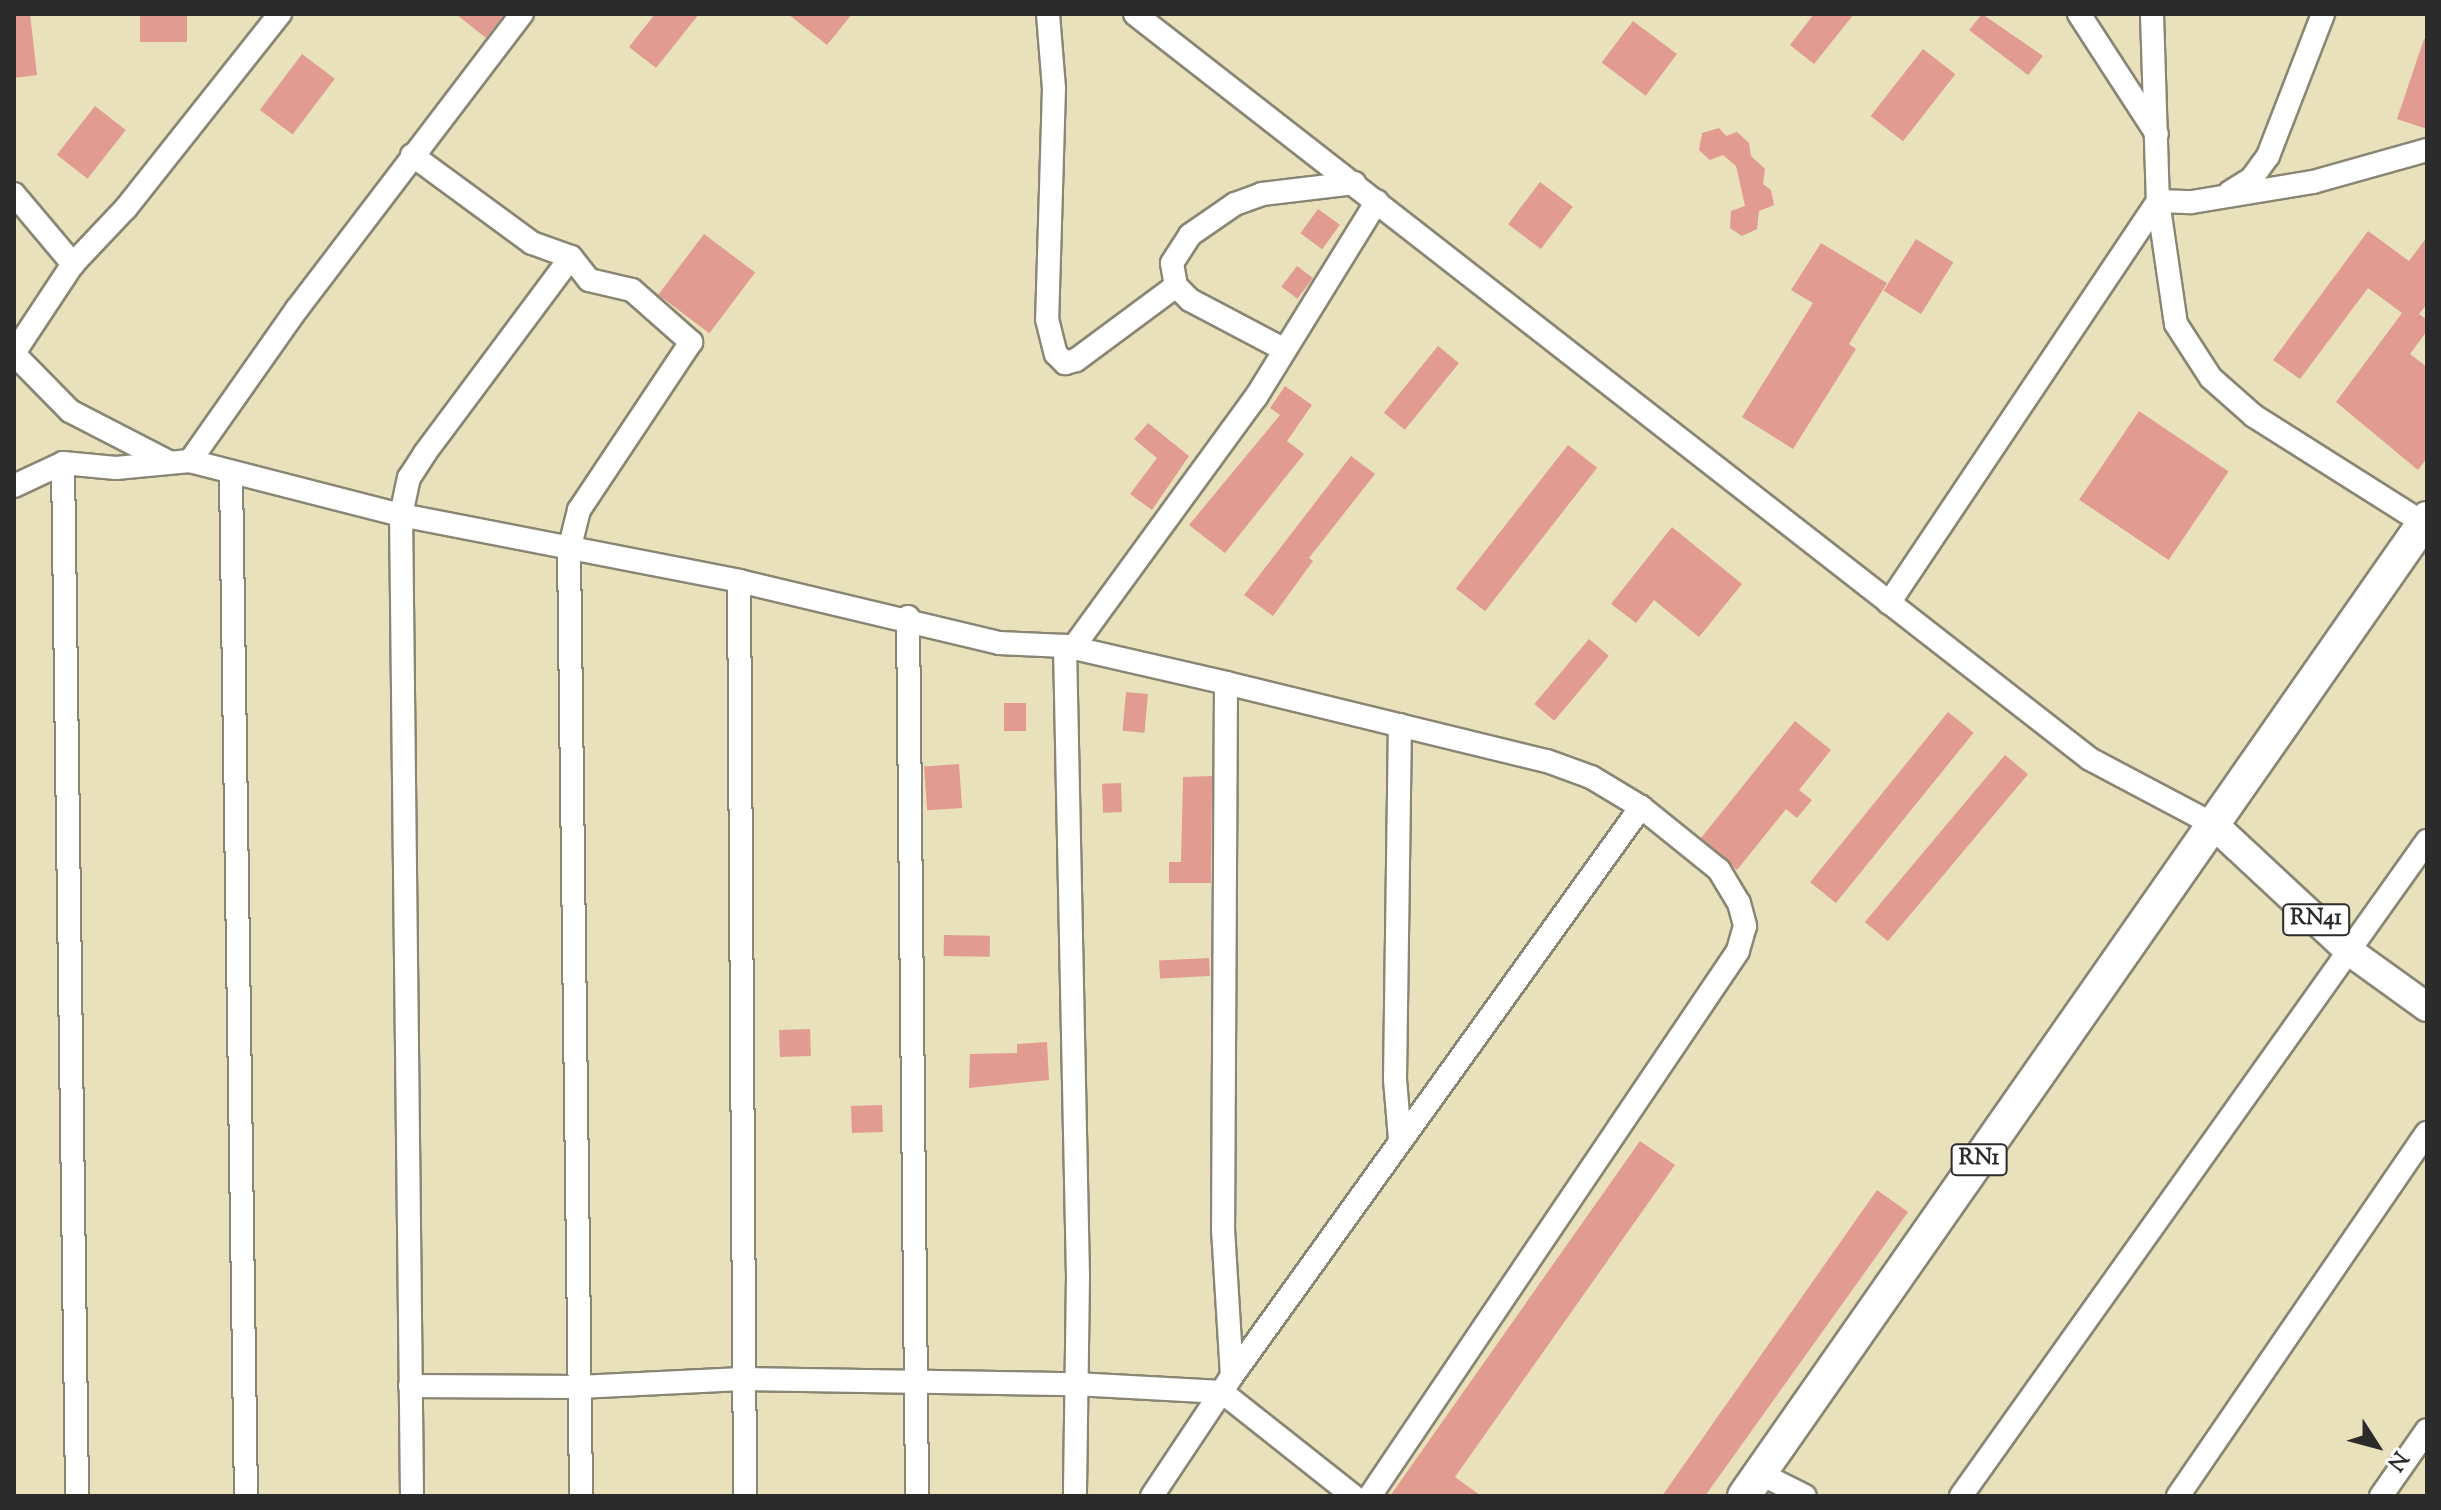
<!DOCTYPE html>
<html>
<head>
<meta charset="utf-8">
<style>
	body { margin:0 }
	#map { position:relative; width:2441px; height:1510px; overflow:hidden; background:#e8e1bc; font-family:"Sorts Mill Goudy",serif }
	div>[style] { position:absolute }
	.building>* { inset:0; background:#e19b91; transform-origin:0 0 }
	.roads { filter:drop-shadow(2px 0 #8a8674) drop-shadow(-2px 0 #8a8674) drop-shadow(0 2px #8a8674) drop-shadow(0 -2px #8a8674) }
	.minor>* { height:22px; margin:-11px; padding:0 11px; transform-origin:11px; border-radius:11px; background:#fff }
	.major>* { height:28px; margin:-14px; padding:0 14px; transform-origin:14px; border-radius:14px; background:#fff }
	.highway>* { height:32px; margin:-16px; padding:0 16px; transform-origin:16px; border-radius:16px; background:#fff }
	span { translate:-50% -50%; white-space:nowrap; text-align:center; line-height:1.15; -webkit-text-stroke:7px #fff; paint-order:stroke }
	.shield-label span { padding:2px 6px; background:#fff; border:2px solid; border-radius:6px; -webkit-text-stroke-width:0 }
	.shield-label { font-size:22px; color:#2b2b2b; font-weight:700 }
	.frame { position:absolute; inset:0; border:16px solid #2b2b2b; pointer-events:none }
	.north { position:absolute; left:2337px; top:1406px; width:80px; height:80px; -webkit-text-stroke:6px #fff; paint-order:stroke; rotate:126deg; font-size:22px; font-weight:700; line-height:32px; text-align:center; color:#2b2b2b }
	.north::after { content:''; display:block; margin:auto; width:28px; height:36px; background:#2b2b2b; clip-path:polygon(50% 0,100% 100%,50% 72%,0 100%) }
</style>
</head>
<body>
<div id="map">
	<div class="building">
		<div style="clip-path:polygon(14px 14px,30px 14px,37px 75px,14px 78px)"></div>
		<div style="left:140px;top:14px;width:47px;height:28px"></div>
		<div style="clip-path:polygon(456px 14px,504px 14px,486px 38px)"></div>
		<div style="clip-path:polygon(655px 14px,699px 14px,656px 68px,629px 47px)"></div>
		<div style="clip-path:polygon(788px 14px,852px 14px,827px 45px)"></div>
		<div style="clip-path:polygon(1814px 14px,1854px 14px,1814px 64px,1790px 45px)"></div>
		<div style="clip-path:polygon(1982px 14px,2043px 56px,2028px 75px,1969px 30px)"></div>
		<div style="left:1633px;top:21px;width:55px;height:52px;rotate:37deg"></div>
		<div style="clip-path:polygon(2424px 39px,2427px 39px,2427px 129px,2397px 119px)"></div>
		<div style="left:1923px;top:49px;width:41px;height:85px;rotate:38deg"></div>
		<div style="left:302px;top:54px;width:41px;height:70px;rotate:37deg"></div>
		<div style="left:95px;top:106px;width:39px;height:62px;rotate:38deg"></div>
		<div style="clip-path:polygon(1719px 128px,1726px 136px,1737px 132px,1749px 143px,1751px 156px,1765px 169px,1763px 184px,1771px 190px,1774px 205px,1759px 211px,1757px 229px,1742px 236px,1730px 228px,1731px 211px,1745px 206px,1736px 166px,1723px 155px,1710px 160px,1699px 150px,1702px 133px)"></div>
		<div style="left:1540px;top:182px;width:41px;height:53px;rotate:37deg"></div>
		<div style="left:1318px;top:209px;width:27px;height:30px;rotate:36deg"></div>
		<div style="clip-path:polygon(2368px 231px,2409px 261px,2427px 237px,2427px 304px,2419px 314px,2427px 320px,2427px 331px,2410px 354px,2427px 367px,2427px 458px,2418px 470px,2336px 402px,2402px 313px,2368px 288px,2300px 379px,2273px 360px)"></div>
		<div style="left:704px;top:234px;width:64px;height:76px;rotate:37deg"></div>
		<div style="left:1916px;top:239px;width:44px;height:61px;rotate:32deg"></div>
		<div style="clip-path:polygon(1821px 243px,1887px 283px,1849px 344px,1856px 349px,1793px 449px,1742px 417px,1813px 303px,1791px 290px)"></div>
		<div style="left:1297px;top:266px;width:20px;height:26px;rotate:37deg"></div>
		<div style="left:1438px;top:346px;width:27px;height:86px;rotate:39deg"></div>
		<div style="clip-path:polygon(1285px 386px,1312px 405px,1287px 441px,1304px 454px,1225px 553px,1189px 525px,1280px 415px,1270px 408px)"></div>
		<div style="left:2139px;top:411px;width:108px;height:107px;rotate:34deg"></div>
		<div style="clip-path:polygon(1148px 423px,1189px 456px,1152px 510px,1130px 494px,1157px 458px,1134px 439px)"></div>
		<div style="left:1568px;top:445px;width:37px;height:182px;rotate:38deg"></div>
		<div style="clip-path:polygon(1351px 456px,1375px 474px,1309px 558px,1313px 561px,1273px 616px,1244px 595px)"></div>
		<div style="clip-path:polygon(1672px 527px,1742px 584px,1699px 637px,1654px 600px,1636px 623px,1611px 604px)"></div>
		<div style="left:1589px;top:639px;width:26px;height:85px;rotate:40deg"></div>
		<div style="left:1126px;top:692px;width:22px;height:39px;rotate:5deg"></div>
		<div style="left:1004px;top:703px;width:22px;height:28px"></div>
		<div style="left:1948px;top:712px;width:33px;height:219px;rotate:39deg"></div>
		<div style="clip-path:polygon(1795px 721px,1831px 750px,1799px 790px,1812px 800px,1797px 818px,1786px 809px,1737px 870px,1701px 838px)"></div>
		<div style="left:2005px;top:755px;width:30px;height:218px;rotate:40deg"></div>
		<div style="left:959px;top:764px;width:44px;height:35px;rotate:86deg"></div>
		<div style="clip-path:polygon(1212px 776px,1211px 883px,1169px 883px,1169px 862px,1181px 862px,1183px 777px)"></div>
		<div style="left:1121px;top:783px;width:29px;height:19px;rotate:88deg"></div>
		<div style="left:944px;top:935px;width:46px;height:21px;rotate:1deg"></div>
		<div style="left:1209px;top:958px;width:18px;height:50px;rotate:87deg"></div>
		<div style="left:810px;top:1029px;width:27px;height:31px;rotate:88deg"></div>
		<div style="clip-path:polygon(1047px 1042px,1049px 1080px,969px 1088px,970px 1054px,1017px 1053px,1017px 1044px)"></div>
		<div style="left:882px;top:1105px;width:27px;height:31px;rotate:88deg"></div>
		<div style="clip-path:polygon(1640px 1141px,1675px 1165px,1455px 1477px,1481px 1496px,1390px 1496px)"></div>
		<div style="clip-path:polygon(1877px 1190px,1908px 1212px,1705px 1496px,1662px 1496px)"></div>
	</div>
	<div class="roads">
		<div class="minor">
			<div style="left:1048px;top:14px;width:74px;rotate:85.4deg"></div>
			<div style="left:1054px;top:88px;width:231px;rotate:91.7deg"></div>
			<div style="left:1047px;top:319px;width:36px;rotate:76deg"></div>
			<div style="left:1056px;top:354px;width:13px;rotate:45deg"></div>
			<div style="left:1065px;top:363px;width:11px;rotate:-15deg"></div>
			<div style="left:1076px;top:360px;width:124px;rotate:-36.5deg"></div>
			<div style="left:1135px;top:14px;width:1211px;rotate:37.96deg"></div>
			<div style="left:2090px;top:759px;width:139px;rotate:27.9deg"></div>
			<div style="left:2079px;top:14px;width:143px;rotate:57deg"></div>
			<div style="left:2152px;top:14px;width:187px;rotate:88.2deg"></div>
			<div style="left:2158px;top:201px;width:124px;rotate:81.7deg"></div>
			<div style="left:2176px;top:324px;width:64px;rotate:57.1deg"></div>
			<div style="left:2211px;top:378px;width:57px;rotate:41.5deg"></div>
			<div style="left:2254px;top:416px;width:200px;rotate:32.3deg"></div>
			<div style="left:412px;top:155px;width:149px;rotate:36.3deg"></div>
			<div style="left:532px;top:243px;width:41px;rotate:19.7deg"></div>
			<div style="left:571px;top:257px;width:29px;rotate:52deg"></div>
			<div style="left:589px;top:280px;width:44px;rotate:13.1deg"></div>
			<div style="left:632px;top:290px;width:79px;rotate:41.4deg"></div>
			<div style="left:691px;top:342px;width:202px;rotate:123.7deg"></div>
			<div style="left:579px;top:510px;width:41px;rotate:104deg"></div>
			<div style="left:569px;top:550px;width:946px;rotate:89.27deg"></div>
			<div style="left:2230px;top:192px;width:26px;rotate:-32deg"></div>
			<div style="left:2252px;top:178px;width:27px;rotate:-54deg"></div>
			<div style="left:2268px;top:156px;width:152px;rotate:-68.8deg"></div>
			<div style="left:14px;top:194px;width:92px;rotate:49.9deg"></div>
			<div style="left:2158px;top:201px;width:34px;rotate:2deg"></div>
			<div style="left:2192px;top:202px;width:123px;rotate:-9.4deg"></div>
			<div style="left:2313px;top:182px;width:118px;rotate:-15.7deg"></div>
			<div style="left:1283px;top:349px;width:105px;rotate:-152.2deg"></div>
			<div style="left:1190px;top:300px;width:20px;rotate:-135deg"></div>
			<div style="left:1176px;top:286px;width:23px;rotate:-100deg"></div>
			<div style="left:1172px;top:263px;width:33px;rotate:-57deg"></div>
			<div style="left:1190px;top:235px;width:55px;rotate:-34.6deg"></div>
			<div style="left:1235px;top:204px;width:29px;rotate:-20deg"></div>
			<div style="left:1262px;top:194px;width:93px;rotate:-6.8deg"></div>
			<div style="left:14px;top:353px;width:107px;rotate:-56.5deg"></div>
			<div style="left:73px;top:264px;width:77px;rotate:-46.6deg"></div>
			<div style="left:126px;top:208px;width:248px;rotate:-51.6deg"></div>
			<div style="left:14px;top:354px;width:80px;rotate:45.5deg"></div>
			<div style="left:70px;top:411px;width:109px;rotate:27.3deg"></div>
			<div style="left:190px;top:461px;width:186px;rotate:-54.9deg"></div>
			<div style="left:297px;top:309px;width:371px;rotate:-52.7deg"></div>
			<div style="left:63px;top:463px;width:1033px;rotate:89.22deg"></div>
			<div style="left:231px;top:475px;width:1021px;rotate:89.16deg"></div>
			<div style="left:14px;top:486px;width:54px;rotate:-25.1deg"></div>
			<div style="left:63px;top:463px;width:53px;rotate:5.4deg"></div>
			<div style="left:116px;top:468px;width:74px;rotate:-5.4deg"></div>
			<div style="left:190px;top:461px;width:218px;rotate:14.4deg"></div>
			<div style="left:401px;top:515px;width:344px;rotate:11deg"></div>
			<div style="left:739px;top:581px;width:267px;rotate:13.4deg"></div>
			<div style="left:999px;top:643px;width:66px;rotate:2.6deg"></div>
			<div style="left:1065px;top:646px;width:165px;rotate:12.9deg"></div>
			<div style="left:1226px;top:683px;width:330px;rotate:13.7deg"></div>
			<div style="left:1547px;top:761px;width:47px;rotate:20deg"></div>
			<div style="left:1591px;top:777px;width:58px;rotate:31deg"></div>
			<div style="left:1641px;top:807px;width:100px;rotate:38.9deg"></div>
			<div style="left:1719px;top:870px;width:39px;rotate:59deg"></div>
			<div style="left:1739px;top:903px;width:24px;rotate:75deg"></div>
			<div style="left:1745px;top:926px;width:26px;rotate:106deg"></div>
			<div style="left:1738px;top:951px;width:658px;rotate:124.03deg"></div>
			<div style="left:739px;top:581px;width:915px;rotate:89.62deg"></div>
			<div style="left:1889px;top:603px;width:484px;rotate:-56.2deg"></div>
			<div style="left:908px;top:617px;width:879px;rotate:89.41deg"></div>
			<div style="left:1065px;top:646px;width:630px;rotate:88.82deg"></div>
			<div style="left:1078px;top:1276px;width:220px;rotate:90.8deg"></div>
			<div style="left:1072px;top:649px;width:312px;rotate:-53.9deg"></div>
			<div style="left:1256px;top:397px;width:230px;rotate:-58.3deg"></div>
			<div style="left:1226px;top:683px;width:546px;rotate:90.31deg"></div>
			<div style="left:1223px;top:1229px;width:147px;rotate:86.5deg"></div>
			<div style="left:1400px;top:1139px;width:60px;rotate:-94.8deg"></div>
			<div style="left:1395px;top:1079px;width:354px;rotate:-89.2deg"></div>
			<div style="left:410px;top:1386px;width:169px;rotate:0.3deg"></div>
			<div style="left:579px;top:1387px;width:163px;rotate:-2.8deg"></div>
			<div style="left:742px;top:1379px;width:333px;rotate:0.9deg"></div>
			<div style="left:1075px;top:1384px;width:147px;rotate:3.1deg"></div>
			<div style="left:1222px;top:1392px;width:167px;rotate:38.4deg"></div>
			<div style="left:1759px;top:1473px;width:51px;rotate:26.6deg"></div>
			<div style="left:412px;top:1496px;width:981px;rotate:-90.64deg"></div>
			<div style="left:401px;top:515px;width:38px;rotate:-78deg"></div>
			<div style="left:409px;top:478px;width:30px;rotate:-57deg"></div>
			<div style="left:425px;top:453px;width:244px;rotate:-53.3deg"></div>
			<div style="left:1152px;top:1496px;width:144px;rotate:-56.3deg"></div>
			<div style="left:1232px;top:1376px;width:701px;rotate:-54.29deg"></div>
			<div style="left:1961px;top:1496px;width:804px;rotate:-54.57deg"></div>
			<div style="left:2178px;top:1496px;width:440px;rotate:-55.6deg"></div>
			<div style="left:2381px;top:1496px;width:80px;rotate:-55.1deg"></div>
		</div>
		<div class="major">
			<div style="left:2213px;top:824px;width:186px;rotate:43deg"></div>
			<div style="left:2349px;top:951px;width:96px;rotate:35.7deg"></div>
		</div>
		<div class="highway">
			<div style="left:1744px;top:1496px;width:1193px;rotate:-55.07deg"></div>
		</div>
	</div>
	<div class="shield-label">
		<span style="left:2316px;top:920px">RN41</span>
		<span style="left:1979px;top:1160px">RN1</span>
	</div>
	<div class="frame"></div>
	<div class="north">N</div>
</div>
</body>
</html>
